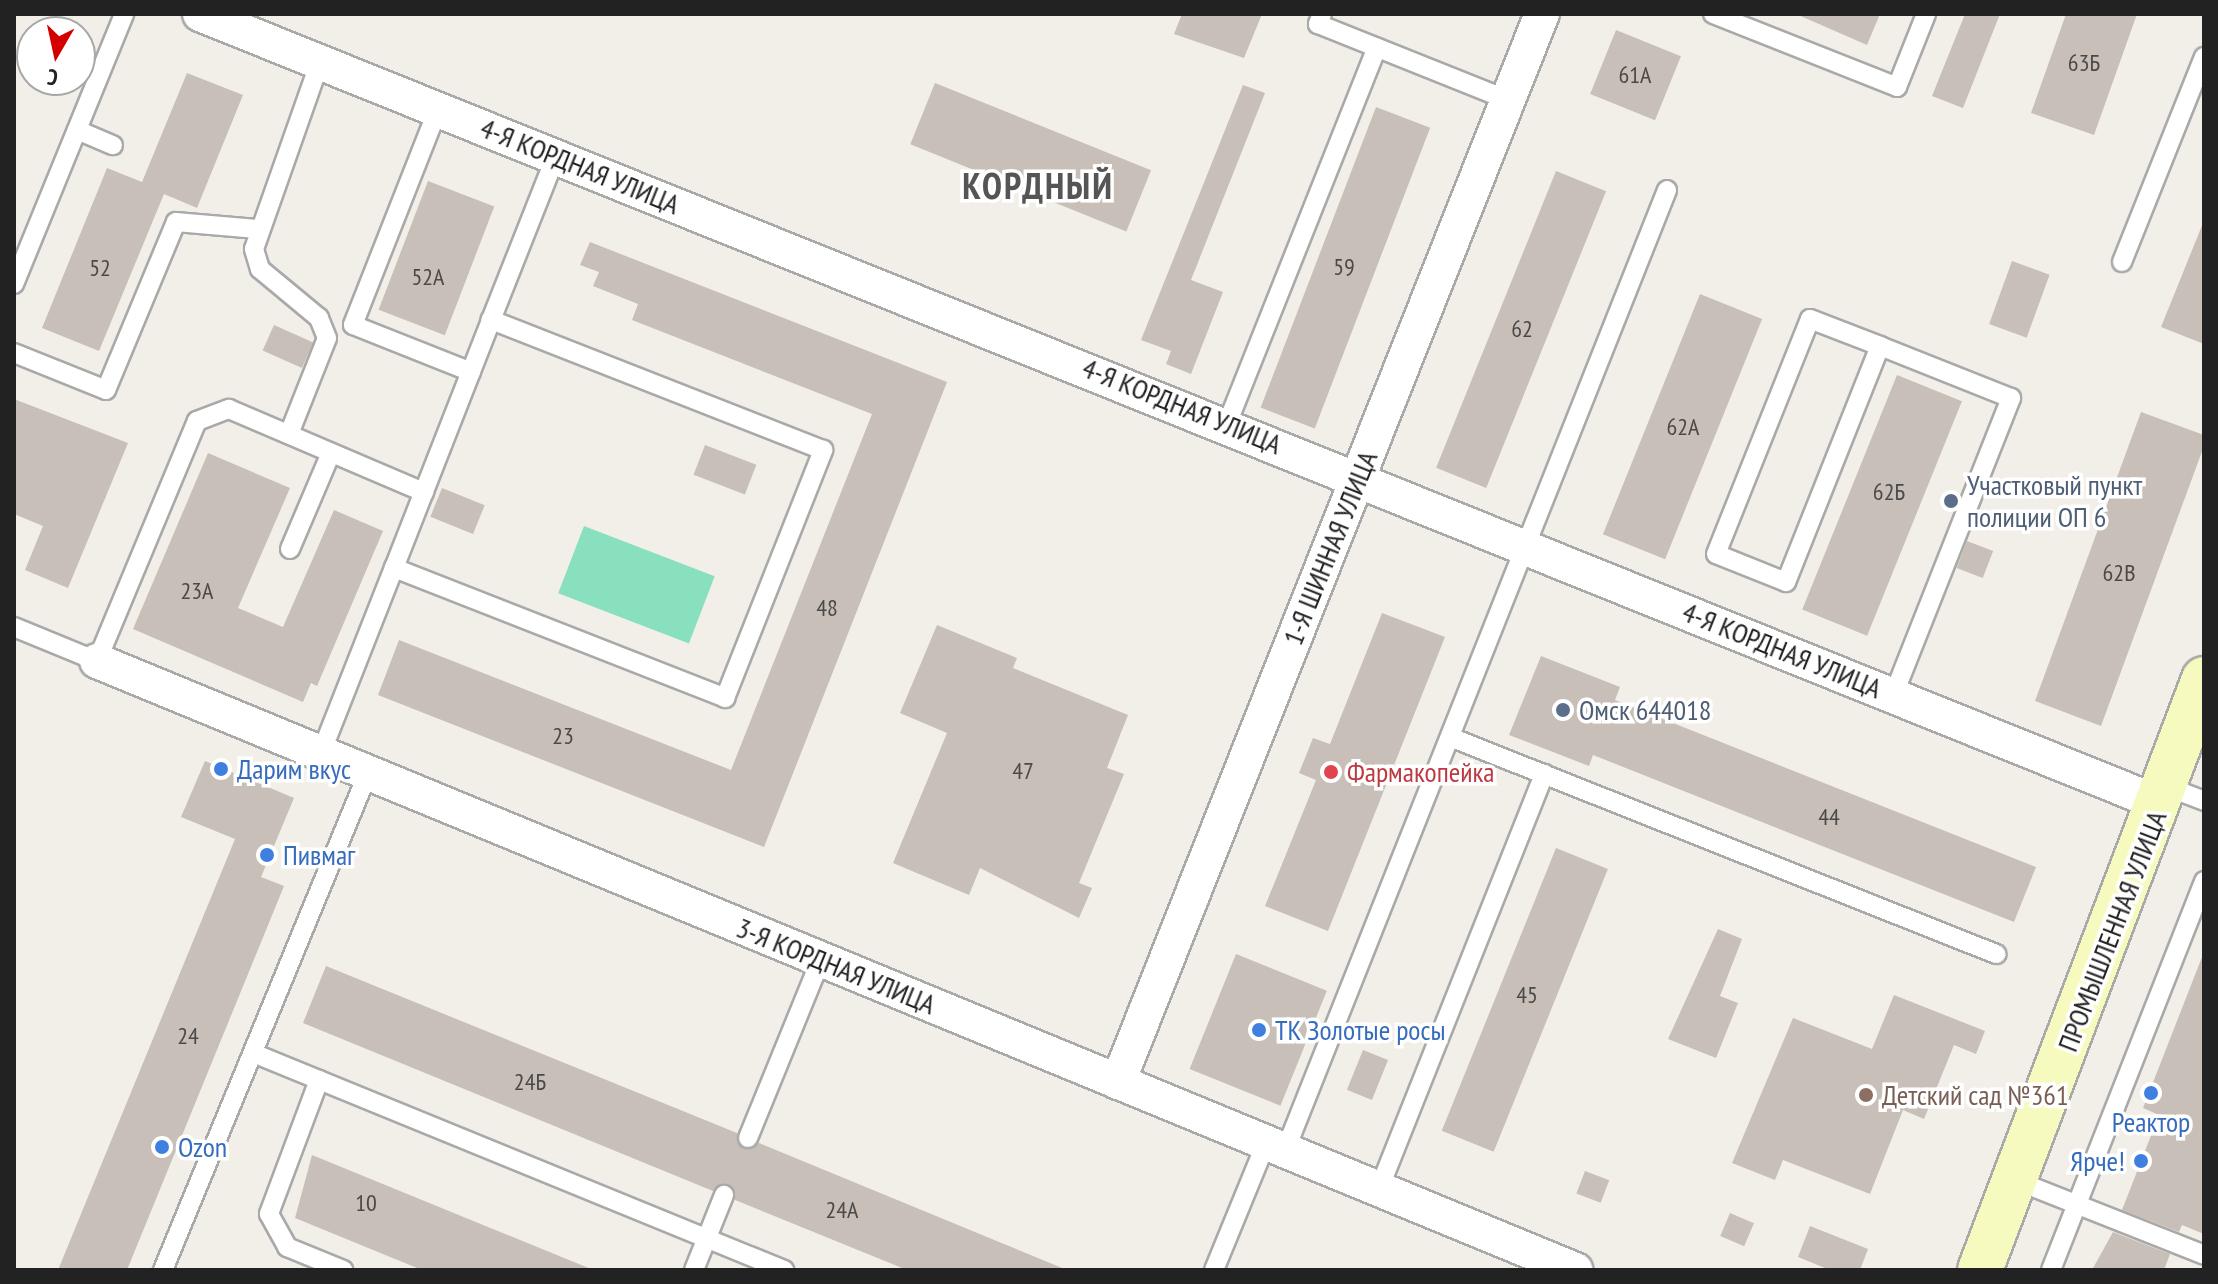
<!DOCTYPE html>
<html>
<head>
<meta charset="utf-8">
<style>
	body { margin:0 }
	#map { position:relative; width:2218px; height:1284px; overflow:hidden; background:#f2efe9; font-family:"PT Sans Narrow",sans-serif }
	div>[style] { position:absolute }
	.pitch>* { inset:0; background:#88e0be; transform-origin:0 0 }
	.building>* { inset:0; background:#c7bfb8; transform-origin:0 0 }
	.roads { filter:drop-shadow(2px 0 #a9a9a9) drop-shadow(-2px 0 #a9a9a9) drop-shadow(0 2px #a9a9a9) drop-shadow(0 -2px #a9a9a9) }
	.service>* { height:18px; margin:-9px; padding:0 9px; transform-origin:9px; border-radius:9px; background:#fff }
	.minor>* { height:34px; margin:-17px; padding:0 17px; transform-origin:17px; border-radius:17px; background:#fff }
	.secondary>* { height:44px; margin:-22px; padding:0 22px; transform-origin:22px; border-radius:22px; background:#f7fabf }
	.dots>* { width:22px; height:22px; translate:-50% -50%; box-sizing:border-box; border:4px solid #fff; border-radius:50% }
	span { translate:-50% -50%; white-space:nowrap; text-align:center; line-height:1.15; -webkit-text-stroke:7px #fff; paint-order:stroke }
	.number-label { font-size:24px; color:#4b4948 }
	.number-label span { -webkit-text-stroke-width:0 }
	.street-label { font-size:28px; color:#222 }
	.service-label { font-size:28px; color:#4e5e75 }
	.left { translate:0 -50%; text-align:left }
	.shop-label { font-size:28px; color:#366cbe }
	.right { translate:-100% -50%; text-align:right }
	.health-label { font-size:28px; color:#be3a42 }
	.education-label { font-size:28px; color:#785e54 }
	.district-label { font-size:36px; color:#555; font-weight:700; letter-spacing:2px }
	.frame { position:absolute; inset:0; border:16px solid #222; pointer-events:none }
	.north { position:absolute; left:16px; top:16px; width:80px; height:80px; box-sizing:border-box; background:#fff; border:2px solid #a7a7a7; border-radius:50%; rotate:189deg; font-size:22px; font-weight:700; line-height:32px; text-align:center; color:#222 }
	.north::after { content:''; display:block; margin:auto; width:28px; height:36px; background:#d40000; clip-path:polygon(50% 0,100% 100%,50% 72%,0 100%) }
</style>
</head>
<body>
<div id="map">
	<div class="pitch">
		<div style="left:584px;top:526px;width:140px;height:72px;rotate:21deg"></div>
	</div>
	<div class="building">
		<div style="clip-path:polygon(1182px 14px,1262px 14px,1244px 58px,1174px 34px)"></div>
		<div style="clip-path:polygon(1796px 14px,1880px 14px,1867px 45px)"></div>
		<div style="clip-path:polygon(1965px 14px,2000px 14px,1963px 108px,1932px 96px)"></div>
		<div style="clip-path:polygon(2066px 14px,2137px 14px,2094px 135px,2031px 113px)"></div>
		<div style="left:1616px;top:30px;width:70px;height:69px;rotate:22deg"></div>
		<div style="clip-path:polygon(187px 73px,243px 95px,197px 208px,164px 194px,99px 351px,42px 328px,107px 168px,142px 182px)"></div>
		<div style="left:935px;top:83px;width:233px;height:66px;rotate:22deg"></div>
		<div style="clip-path:polygon(1243px 85px,1265px 93px,1191px 280px,1223px 292px,1191px 374px,1166px 364px,1171px 351px,1141px 340px)"></div>
		<div style="left:1376px;top:107px;width:58px;height:322px;rotate:21deg"></div>
		<div style="left:1556px;top:171px;width:54px;height:320px;rotate:22deg"></div>
		<div style="left:428px;top:181px;width:71px;height:138px;rotate:21deg"></div>
		<div style="clip-path:polygon(2203px 223px,2204px 223px,2204px 344px,2161px 327px)"></div>
		<div style="clip-path:polygon(590px 242px,947px 382px,764px 847px,378px 695px,399px 640px,731px 770px,872px 414px,632px 320px,638px 304px,593px 286px,599px 272px,580px 265px)"></div>
		<div style="left:2012px;top:261px;width:40px;height:67px;rotate:20deg"></div>
		<div style="left:1700px;top:294px;width:67px;height:259px;rotate:22deg"></div>
		<div style="left:274px;top:325px;width:43px;height:28px;rotate:24deg"></div>
		<div style="left:1897px;top:375px;width:70px;height:253px;rotate:22deg"></div>
		<div style="clip-path:polygon(14px 399px,128px 443px,68px 588px,25px 570px,43px 526px,14px 514px)"></div>
		<div style="clip-path:polygon(2141px 412px,2204px 435px,2204px 446px,2101px 726px,2035px 701px)"></div>
		<div style="left:705px;top:445px;width:55px;height:32px;rotate:21deg"></div>
		<div style="clip-path:polygon(208px 453px,290px 488px,238px 608px,283px 627px,334px 510px,383px 531px,317px 686px,311px 683px,303px 702px,133px 629px)"></div>
		<div style="left:442px;top:488px;width:46px;height:31px;rotate:22deg"></div>
		<div style="left:1967px;top:541px;width:28px;height:29px;rotate:21deg"></div>
		<div style="clip-path:polygon(1382px 613px,1445px 637px,1328px 931px,1265px 906px,1316px 780px,1299px 773px,1313px 738px,1330px 744px)"></div>
		<div style="clip-path:polygon(937px 625px,1017px 658px,1013px 668px,1128px 715px,1107px 768px,1124px 774px,1079px 883px,1092px 888px,1079px 918px,980px 868px,969px 895px,893px 863px,947px 733px,900px 713px)"></div>
		<div style="clip-path:polygon(1541px 656px,1620px 687px,1615px 700px,2036px 867px,2014px 922px,1593px 755px,1589px 766px,1509px 735px)"></div>
		<div style="clip-path:polygon(205px 761px,294px 798px,261px 877px,284px 886px,127px 1270px,58px 1270px,235px 839px,181px 817px)"></div>
		<div style="left:1556px;top:848px;width:56px;height:305px;rotate:22deg"></div>
		<div style="clip-path:polygon(1718px 929px,1742px 939px,1720px 996px,1738px 1003px,1716px 1058px,1668px 1039px)"></div>
		<div style="left:1236px;top:954px;width:98px;height:124px;rotate:22deg"></div>
		<div style="clip-path:polygon(2202px 957px,2204px 957px,2204px 1234px,2182px 1225px,2179px 1232px,2122px 1210px,2159px 1115px,2143px 1108px)"></div>
		<div style="clip-path:polygon(326px 966px,737px 1133px,744px 1149px,759px 1143px,1067px 1270px,907px 1270px,735px 1200px,729px 1184px,713px 1191px,303px 1023px)"></div>
		<div style="clip-path:polygon(1894px 995px,1985px 1031px,1976px 1054px,1954px 1045px,1924px 1119px,1903px 1110px,1870px 1194px,1783px 1160px,1775px 1180px,1732px 1163px,1793px 1018px,1872px 1049px)"></div>
		<div style="left:1363px;top:1050px;width:27px;height:43px;rotate:22deg"></div>
		<div style="clip-path:polygon(312px 1155px,591px 1269px,591px 1270px,422px 1270px,295px 1218px)"></div>
		<div style="left:1585px;top:1171px;width:26px;height:24px;rotate:21deg"></div>
		<div style="left:1730px;top:1213px;width:26px;height:25px;rotate:23deg"></div>
		<div style="clip-path:polygon(1810px 1226px,1868px 1249px,1860px 1270px,1830px 1270px,1798px 1257px)"></div>
		<div style="clip-path:polygon(2113px 1232px,2170px 1254px,2164px 1270px,2092px 1270px)"></div>
	</div>
	<div class="roads">
		<div class="service">
			<div style="left:1322px;top:14px;width:11px;rotate:112deg"></div>
			<div style="left:1318px;top:24px;width:205px;rotate:21.8deg"></div>
			<div style="left:1713px;top:14px;width:198px;rotate:21.6deg"></div>
			<div style="left:1897px;top:87px;width:79px;rotate:-68.3deg"></div>
			<div style="left:444px;top:111px;width:6px;rotate:-162deg"></div>
			<div style="left:438px;top:109px;width:232px;rotate:111.5deg"></div>
			<div style="left:353px;top:325px;width:127px;rotate:21.7deg"></div>
			<div style="left:77px;top:130px;width:39px;rotate:23deg"></div>
			<div style="left:2122px;top:262px;width:221px;rotate:-68.2deg"></div>
			<div style="left:14px;top:284px;width:292px;rotate:-67.8deg"></div>
			<div style="left:1880px;top:346px;width:254px;rotate:111.7deg"></div>
			<div style="left:1786px;top:582px;width:75px;rotate:-158.2deg"></div>
			<div style="left:1716px;top:554px;width:253px;rotate:-68.2deg"></div>
			<div style="left:1810px;top:319px;width:75px;rotate:21.1deg"></div>
			<div style="left:1880px;top:346px;width:141px;rotate:21.7deg"></div>
			<div style="left:2011px;top:398px;width:321px;rotate:111.6deg"></div>
			<div style="left:14px;top:353px;width:99px;rotate:21.9deg"></div>
			<div style="left:106px;top:390px;width:182px;rotate:-67.4deg"></div>
			<div style="left:176px;top:222px;width:81px;rotate:4.9deg"></div>
			<div style="left:1227px;top:424px;width:405px;rotate:-68.3deg"></div>
			<div style="left:289px;top:434px;width:103px;rotate:-68.4deg"></div>
			<div style="left:327px;top:338px;width:22px;rotate:-112deg"></div>
			<div style="left:319px;top:318px;width:77px;rotate:-140.3deg"></div>
			<div style="left:260px;top:269px;width:21px;rotate:-107deg"></div>
			<div style="left:254px;top:249px;width:198px;rotate:-70.6deg"></div>
			<div style="left:290px;top:549px;width:104px;rotate:-66.9deg"></div>
			<div style="left:394px;top:568px;width:266px;rotate:-68.6deg"></div>
			<div style="left:14px;top:627px;width:90px;rotate:22.3deg"></div>
			<div style="left:97px;top:661px;width:260px;rotate:-67.4deg"></div>
			<div style="left:197px;top:421px;width:34px;rotate:-21deg"></div>
			<div style="left:229px;top:409px;width:212px;rotate:23.1deg"></div>
			<div style="left:1450px;top:737px;width:588px;rotate:21.67deg"></div>
			<div style="left:321px;top:753px;width:199px;rotate:-68.5deg"></div>
			<div style="left:394px;top:568px;width:356px;rotate:21.4deg"></div>
			<div style="left:725px;top:698px;width:267px;rotate:-68.4deg"></div>
			<div style="left:823px;top:450px;width:357px;rotate:-158.6deg"></div>
			<div style="left:491px;top:320px;width:176px;rotate:-68.4deg"></div>
			<div style="left:2168px;top:787px;width:39px;rotate:21deg"></div>
			<div style="left:253px;top:1053px;width:574px;rotate:22.23deg"></div>
			<div style="left:319px;top:1080px;width:143px;rotate:110.5deg"></div>
			<div style="left:269px;top:1214px;width:38px;rotate:61deg"></div>
			<div style="left:287px;top:1247px;width:61px;rotate:22.3deg"></div>
			<div style="left:748px;top:1138px;width:193px;rotate:-67.8deg"></div>
			<div style="left:1285px;top:1151px;width:1034px;rotate:-68.32deg"></div>
			<div style="left:2015px;top:1180px;width:203px;rotate:21.6deg"></div>
			<div style="left:1379px;top:1189px;width:447px;rotate:-68.3deg"></div>
			<div style="left:163px;top:1270px;width:538px;rotate:-67.59deg"></div>
			<div style="left:694px;top:1270px;width:81px;rotate:-68.2deg"></div>
			<div style="left:1214px;top:1270px;width:137px;rotate:-67.7deg"></div>
			<div style="left:2051px;top:1270px;width:418px;rotate:-68.5deg"></div>
		</div>
		<div class="minor">
			<div style="left:200px;top:14px;width:2114px;rotate:21.94deg"></div>
			<div style="left:97px;top:661px;width:1599px;rotate:22.39deg"></div>
			<div style="left:1118px;top:1082px;width:1149px;rotate:-68.35deg"></div>
		</div>
		<div class="secondary">
			<div style="left:1980px;top:1270px;width:632px;rotate:-69.24deg"></div>
		</div>
	</div>
	<div class="dots">
		<div style="left:1951px;top:501px;background:#5c6f8a"></div>
		<div style="left:1563px;top:710px;background:#5c6f8a"></div>
		<div style="left:221px;top:769px;background:#3f7fe0"></div>
		<div style="left:1331px;top:772px;background:#e0444e"></div>
		<div style="left:267px;top:855px;background:#3f7fe0"></div>
		<div style="left:1259px;top:1030px;background:#3f7fe0"></div>
		<div style="left:2151px;top:1093px;background:#3f7fe0"></div>
		<div style="left:1866px;top:1095px;background:#8d6e63"></div>
		<div style="left:162px;top:1147px;background:#3f7fe0"></div>
		<div style="left:2141px;top:1161px;background:#3f7fe0"></div>
	</div>
	<div class="number-label">
		<span style="left:2084px;top:63px">63Б</span>
		<span style="left:1635px;top:75px">61А</span>
		<span style="left:1344px;top:267px">59</span>
		<span style="left:100px;top:268px">52</span>
		<span style="left:428px;top:277px">52А</span>
		<span style="left:1522px;top:329px">62</span>
		<span style="left:1683px;top:427px">62А</span>
		<span style="left:1889px;top:492px">62Б</span>
		<span style="left:2119px;top:573px">62В</span>
		<span style="left:197px;top:591px">23А</span>
		<span style="left:827px;top:608px">48</span>
		<span style="left:563px;top:736px">23</span>
		<span style="left:1023px;top:771px">47</span>
		<span style="left:1829px;top:817px">44</span>
		<span style="left:1527px;top:995px">45</span>
		<span style="left:188px;top:1036px">24</span>
		<span style="left:530px;top:1082px">24Б</span>
		<span style="left:366px;top:1203px">10</span>
		<span style="left:842px;top:1210px">24А</span>
	</div>
	<div class="street-label">
		<span style="left:580px;top:166px;rotate:22deg">4-Я КОРДНАЯ УЛИЦА</span>
		<span style="left:1182px;top:406px;rotate:22deg">4-Я КОРДНАЯ УЛИЦА</span>
		<span style="left:1330px;top:548px;rotate:-68deg">1-Я ШИННАЯ УЛИЦА</span>
		<span style="left:1782px;top:650px;rotate:22deg">4-Я КОРДНАЯ УЛИЦА</span>
		<span style="left:2112px;top:931px;rotate:-69deg">ПРОМЫШЛЕННАЯ УЛИЦА</span>
		<span style="left:836px;top:966px;rotate:22deg">3-Я КОРДНАЯ УЛИЦА</span>
	</div>
	<div class="service-label">
		<span class="left" style="left:1967px;top:501px">Участковый пункт<br>полиции ОП 6</span>
		<span class="left" style="left:1579px;top:710px">Омск 644018</span>
	</div>
	<div class="shop-label">
		<span class="left" style="left:237px;top:769px">Дарим вкус</span>
		<span class="left" style="left:283px;top:855px">Пивмаг</span>
		<span class="left" style="left:1275px;top:1030px">ТК Золотые росы</span>
		<span style="left:2151px;top:1122px">Реактор</span>
		<span class="left" style="left:178px;top:1147px">Ozon</span>
		<span class="right" style="left:2125px;top:1161px">Ярче!</span>
	</div>
	<div class="health-label">
		<span class="left" style="left:1347px;top:772px">Фармакопейка</span>
	</div>
	<div class="education-label">
		<span class="left" style="left:1882px;top:1095px">Детский сад №361</span>
	</div>
	<div class="district-label">
		<span style="left:1038px;top:186px">КОРДНЫЙ</span>
	</div>
	<div class="frame"></div>
	<div class="north">С</div>
</div>
</body>
</html>
